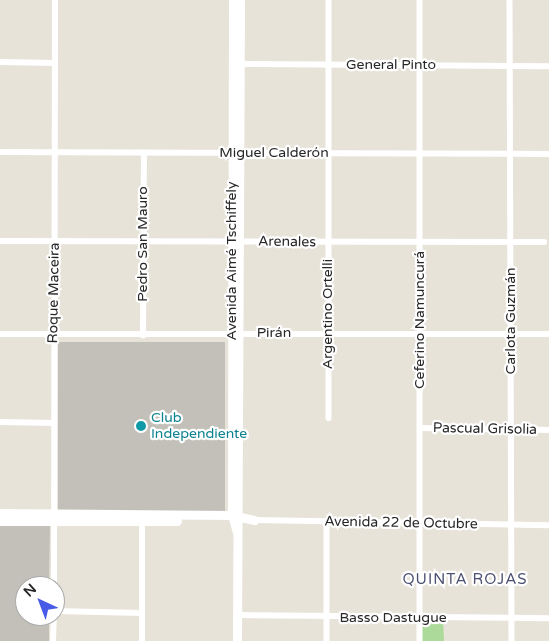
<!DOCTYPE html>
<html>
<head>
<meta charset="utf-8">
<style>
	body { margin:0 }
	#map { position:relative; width:549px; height:641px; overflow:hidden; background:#e8e3d9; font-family:"Varela Round",sans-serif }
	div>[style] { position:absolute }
	.green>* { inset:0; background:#acda9a }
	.building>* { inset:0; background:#c3c0b9; transform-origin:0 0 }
	.street>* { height:5.5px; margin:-2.75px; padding:0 2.75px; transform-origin:2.75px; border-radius:2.75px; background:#fff }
	.secondary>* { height:9px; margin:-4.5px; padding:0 4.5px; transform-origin:4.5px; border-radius:4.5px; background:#fff }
	.dots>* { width:14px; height:14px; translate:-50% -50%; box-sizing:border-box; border:2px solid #fff; border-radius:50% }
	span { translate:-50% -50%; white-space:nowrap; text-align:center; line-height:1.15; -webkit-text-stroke:4.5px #fff; paint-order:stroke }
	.street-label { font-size:14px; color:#272727 }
	.culture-label { font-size:14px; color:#0d838f }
	.left { translate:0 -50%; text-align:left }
	.neighbourhood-label { font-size:15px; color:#4c5172; letter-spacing:1px }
	.north { position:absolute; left:15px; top:576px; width:50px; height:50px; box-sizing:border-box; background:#fff; border:1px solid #a9a9a9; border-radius:50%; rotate:317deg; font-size:14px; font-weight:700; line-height:20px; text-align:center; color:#272727 }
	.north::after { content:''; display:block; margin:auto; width:18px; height:22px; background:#475be7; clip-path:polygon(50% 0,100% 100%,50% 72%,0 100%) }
</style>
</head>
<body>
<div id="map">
	<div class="green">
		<div style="clip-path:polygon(443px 618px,444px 641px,420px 641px,420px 621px)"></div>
	</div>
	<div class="building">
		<div style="left:225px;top:342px;width:169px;height:167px;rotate:90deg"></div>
		<div style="clip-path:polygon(0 525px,50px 525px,49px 586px,25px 586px,25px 616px,49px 616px,49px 641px,0 641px)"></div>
	</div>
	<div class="street">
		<div style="left:329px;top:0;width:418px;rotate:90deg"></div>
		<div style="left:420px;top:0;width:641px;rotate:90deg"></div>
		<div style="left:510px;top:0;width:641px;rotate:89.82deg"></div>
		<div style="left:0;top:62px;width:55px;rotate:1deg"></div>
		<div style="left:239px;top:64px;width:310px;rotate:0.4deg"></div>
		<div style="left:0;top:152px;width:549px;rotate:0.21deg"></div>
		<div style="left:0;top:241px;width:544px;rotate:0.11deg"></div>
		<div style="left:0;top:334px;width:549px"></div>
		<div style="left:143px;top:336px;width:183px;rotate:-89.7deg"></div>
		<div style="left:0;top:422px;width:53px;rotate:1.1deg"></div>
		<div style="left:421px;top:428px;width:128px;rotate:0.9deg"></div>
		<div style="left:254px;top:520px;width:295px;rotate:1deg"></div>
		<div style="left:327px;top:522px;width:119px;rotate:90deg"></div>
		<div style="left:54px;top:586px;width:586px;rotate:-89.9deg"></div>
		<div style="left:55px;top:611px;width:87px;rotate:1.3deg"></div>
		<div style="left:237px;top:615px;width:312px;rotate:0.6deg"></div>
		<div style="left:53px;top:641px;width:25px;rotate:-88deg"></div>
		<div style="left:142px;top:641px;width:120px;rotate:-90deg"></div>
	</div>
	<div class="secondary">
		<div style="left:233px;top:0;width:515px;rotate:90.11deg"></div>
		<div style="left:232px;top:515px;width:18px;rotate:74deg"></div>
		<div style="left:0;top:513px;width:232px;rotate:0.5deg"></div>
		<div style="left:232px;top:515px;width:23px;rotate:13deg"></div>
		<div style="left:0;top:521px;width:177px"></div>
		<div style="left:237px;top:641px;width:641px;rotate:-89.73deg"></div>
	</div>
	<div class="dots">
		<div style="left:141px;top:426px;background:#0f9aa8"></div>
	</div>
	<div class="street-label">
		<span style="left:391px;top:65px">General Pinto</span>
		<span style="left:274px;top:153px">Miguel Calderón</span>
		<span style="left:287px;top:242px;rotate:1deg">Arenales</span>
		<span style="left:143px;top:244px;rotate:-90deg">Pedro San Mauro</span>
		<span style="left:232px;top:261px;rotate:-90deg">Avenida Aimé Tschiffely</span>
		<span style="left:54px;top:293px;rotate:-89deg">Roque Maceira</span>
		<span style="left:328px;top:314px;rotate:-90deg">Argentino Ortelli</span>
		<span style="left:420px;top:320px;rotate:-90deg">Ceferino Namuncurá</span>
		<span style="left:511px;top:321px;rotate:-90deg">Carlota Guzmán</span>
		<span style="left:274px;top:333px">Pirán</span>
		<span style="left:485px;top:429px;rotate:1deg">Pascual Grisolia</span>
		<span style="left:401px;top:523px;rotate:1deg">Avenida 22 de Octubre</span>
		<span style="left:393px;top:618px">Basso Dastugue</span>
	</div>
	<div class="culture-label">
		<span class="left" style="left:151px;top:426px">Club<br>Independiente</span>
	</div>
	<div class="neighbourhood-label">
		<span style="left:465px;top:580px">QUINTA ROJAS</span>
	</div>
	<div class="north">N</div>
</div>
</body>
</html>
